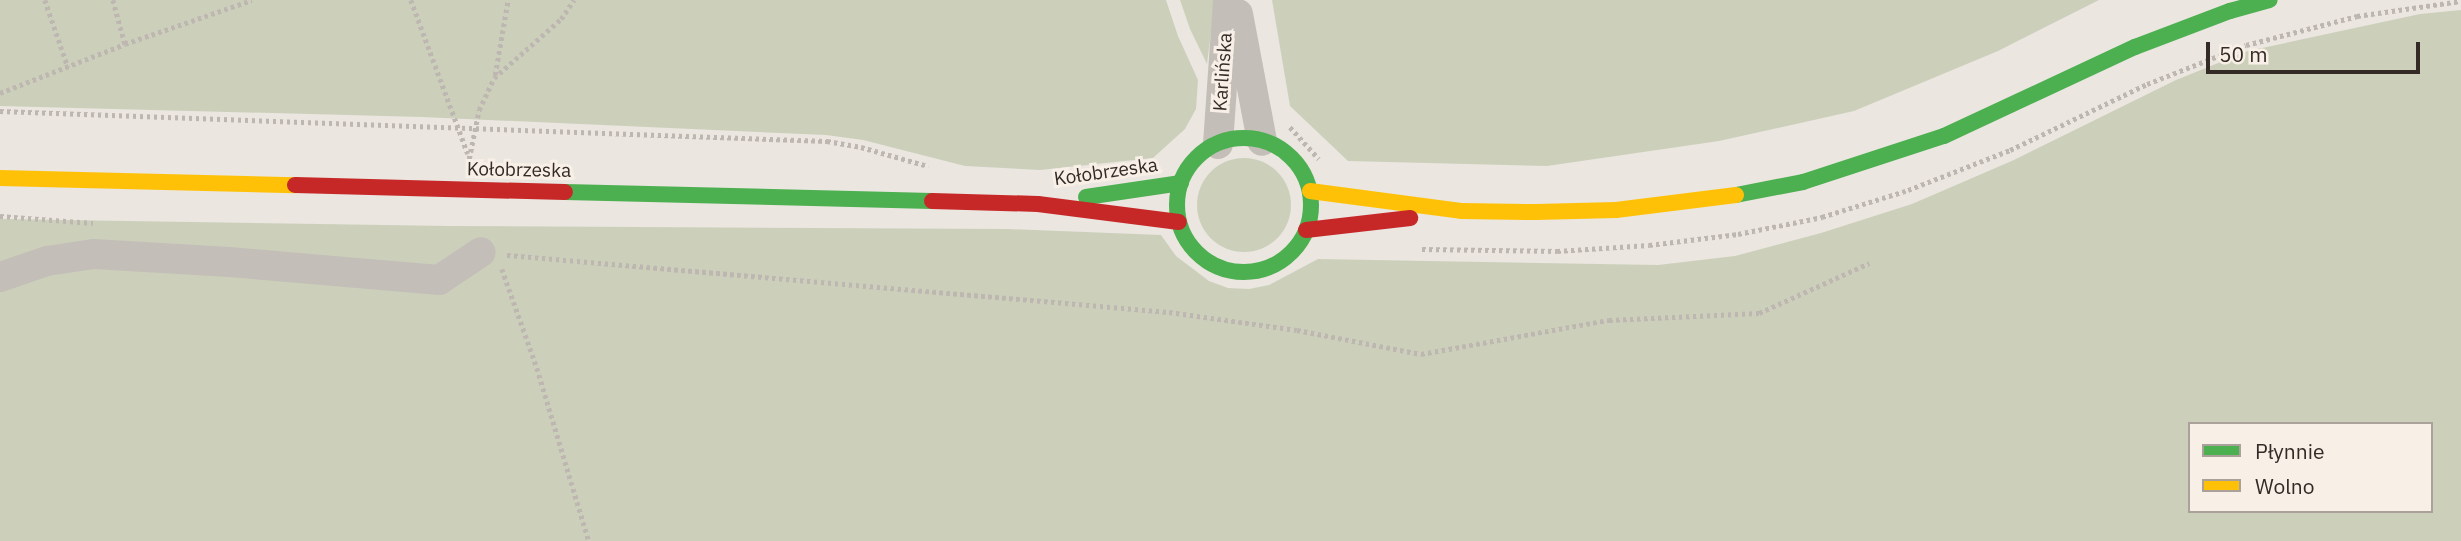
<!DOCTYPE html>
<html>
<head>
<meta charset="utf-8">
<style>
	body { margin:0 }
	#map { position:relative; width:2461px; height:541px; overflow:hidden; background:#ebe6e0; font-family:"IBM Plex Sans",sans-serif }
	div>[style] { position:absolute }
	.green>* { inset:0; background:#ccd0bb }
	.round { border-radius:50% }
	.path>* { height:4.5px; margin-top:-2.25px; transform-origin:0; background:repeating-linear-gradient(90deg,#bdb6b1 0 3.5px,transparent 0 7px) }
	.street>* { height:30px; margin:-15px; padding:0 15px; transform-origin:15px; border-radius:15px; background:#c4beb8 }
	.fast>* { height:16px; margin:-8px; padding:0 8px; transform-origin:8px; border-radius:8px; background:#4caf50 }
	.fast>.ring { margin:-8px; padding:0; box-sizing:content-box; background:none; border:16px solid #4caf50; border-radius:50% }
	.slow>* { height:16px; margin:-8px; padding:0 8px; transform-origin:8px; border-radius:8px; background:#ffc107 }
	.jam>* { height:16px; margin:-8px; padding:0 8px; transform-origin:8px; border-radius:8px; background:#c62828 }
	span { translate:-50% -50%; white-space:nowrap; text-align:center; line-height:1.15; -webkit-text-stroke:6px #f8f0e7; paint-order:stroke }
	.street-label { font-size:19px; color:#342b27 }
	.legend { position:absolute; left:2188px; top:422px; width:245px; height:91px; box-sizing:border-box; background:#f8f0e7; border:2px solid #aaa19a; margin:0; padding:9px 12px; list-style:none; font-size:21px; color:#342b27 }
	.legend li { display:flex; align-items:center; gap:14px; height:35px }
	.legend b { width:35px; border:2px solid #aaa19a }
	.scale { position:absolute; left:2206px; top:42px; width:214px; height:32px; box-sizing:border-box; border:4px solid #342b27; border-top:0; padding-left:9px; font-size:21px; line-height:24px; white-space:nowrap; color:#342b27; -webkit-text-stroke:5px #f8f0e7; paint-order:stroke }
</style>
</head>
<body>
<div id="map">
	<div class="green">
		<div style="clip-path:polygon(0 0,1166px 0,1178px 36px,1198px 80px,1196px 109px,1185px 129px,1153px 158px,1040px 170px,965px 166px,863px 140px,826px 135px,422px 117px,0 106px)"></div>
		<div style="clip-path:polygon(1180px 0,1215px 0,1207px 64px,1190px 29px)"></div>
		<div style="clip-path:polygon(1272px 0,2099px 0,1998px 51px,1854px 111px,1719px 141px,1547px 166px,1348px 161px,1290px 106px)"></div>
		<div style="clip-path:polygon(evenodd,2461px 10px,2461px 541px,0 541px,0 219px,449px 226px,1008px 229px,1161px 235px,1176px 256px,1209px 281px,1228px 288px,1249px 289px,1269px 285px,1318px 259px,1658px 265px,1735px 256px,1821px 233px,1912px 204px,2014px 160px,2176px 80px,2248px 51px,2420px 14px,2461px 10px,2190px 424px,2431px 424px,2431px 511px,2190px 511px,2190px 424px)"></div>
		<div class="round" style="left:1197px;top:158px;width:94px;height:94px"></div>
	</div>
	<div class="path">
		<div style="left:45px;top:0;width:71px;rotate:71.1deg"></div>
		<div style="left:113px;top:0;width:46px;rotate:74.7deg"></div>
		<div style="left:411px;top:0;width:164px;rotate:69.7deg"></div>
		<div style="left:495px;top:75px;width:76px;rotate:-80.2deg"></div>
		<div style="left:0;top:93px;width:134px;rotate:-21.4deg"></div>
		<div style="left:125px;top:44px;width:134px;rotate:-19.1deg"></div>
		<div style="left:0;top:111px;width:828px;rotate:2.08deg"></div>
		<div style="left:827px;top:141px;width:35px;rotate:10deg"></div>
		<div style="left:861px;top:147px;width:70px;rotate:15.8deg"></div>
		<div style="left:1290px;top:127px;width:43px;rotate:47.8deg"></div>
		<div style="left:469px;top:159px;width:50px;rotate:-78.5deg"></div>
		<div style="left:479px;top:110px;width:35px;rotate:-65deg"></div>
		<div style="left:494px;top:78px;width:89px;rotate:-41.4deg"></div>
		<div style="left:561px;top:19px;width:23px;rotate:-56deg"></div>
		<div style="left:0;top:216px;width:93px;rotate:4.3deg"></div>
		<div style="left:1422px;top:249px;width:135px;rotate:0.8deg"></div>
		<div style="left:1557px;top:251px;width:92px;rotate:-3.7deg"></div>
		<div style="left:1649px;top:245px;width:90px;rotate:-7deg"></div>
		<div style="left:1738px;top:234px;width:86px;rotate:-11.4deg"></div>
		<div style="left:1822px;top:217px;width:90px;rotate:-17.4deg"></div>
		<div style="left:1908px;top:190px;width:110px;rotate:-21.4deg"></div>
		<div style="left:2010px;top:150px;width:152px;rotate:-25.7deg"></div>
		<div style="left:2147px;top:84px;width:106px;rotate:-21.5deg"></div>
		<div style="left:2246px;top:45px;width:115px;rotate:-14.6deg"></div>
		<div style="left:2357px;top:16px;width:105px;rotate:-8.2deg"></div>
		<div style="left:507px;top:255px;width:664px;rotate:4.92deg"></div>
		<div style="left:1169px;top:312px;width:129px;rotate:8deg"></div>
		<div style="left:1297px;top:330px;width:126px;rotate:11deg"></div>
		<div style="left:1421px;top:354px;width:191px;rotate:-10.3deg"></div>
		<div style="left:1609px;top:320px;width:150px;rotate:-2.7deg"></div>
		<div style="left:1759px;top:313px;width:121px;rotate:-24.4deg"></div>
		<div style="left:502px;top:269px;width:105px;rotate:70.5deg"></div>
		<div style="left:537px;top:368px;width:181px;rotate:73.3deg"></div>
	</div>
	<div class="street">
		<div style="left:1238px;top:14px;width:129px;rotate:79.3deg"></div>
		<div style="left:1218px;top:144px;width:144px;rotate:-86deg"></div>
		<div style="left:0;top:277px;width:50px;rotate:-18.8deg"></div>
		<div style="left:47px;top:261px;width:48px;rotate:-8.5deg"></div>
		<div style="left:94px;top:254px;width:135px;rotate:3.4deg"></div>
		<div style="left:229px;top:262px;width:211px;rotate:4.9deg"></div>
		<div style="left:439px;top:280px;width:50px;rotate:-33.7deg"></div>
	</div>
	<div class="fast">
		<div class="ring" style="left:1177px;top:138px;width:118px;height:118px"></div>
		<div style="left:565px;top:192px;width:367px;rotate:1.4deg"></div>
		<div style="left:1736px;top:195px;width:68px;rotate:-11deg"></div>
		<div style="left:1803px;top:182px;width:148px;rotate:-18.1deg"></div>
		<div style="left:1944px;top:136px;width:211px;rotate:-25deg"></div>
		<div style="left:2135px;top:47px;width:102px;rotate:-20.8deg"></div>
		<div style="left:2230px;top:11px;width:41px;rotate:-15.4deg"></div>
		<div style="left:1086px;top:197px;width:96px;rotate:-8.4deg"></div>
	</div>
	<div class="slow">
		<div style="left:0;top:178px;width:295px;rotate:1.4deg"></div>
		<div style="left:1310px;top:191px;width:152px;rotate:7.5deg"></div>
		<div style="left:1461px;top:211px;width:75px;rotate:0.8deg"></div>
		<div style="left:1536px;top:212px;width:80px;rotate:-1.4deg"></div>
		<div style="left:1616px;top:210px;width:121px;rotate:-7.1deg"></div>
	</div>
	<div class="jam">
		<div style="left:295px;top:185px;width:270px;rotate:1.5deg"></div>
		<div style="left:932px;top:201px;width:106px;rotate:1.6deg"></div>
		<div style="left:1038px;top:204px;width:142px;rotate:7.3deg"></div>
		<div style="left:1306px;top:230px;width:105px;rotate:-6.6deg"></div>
	</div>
	<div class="street-label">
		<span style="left:1223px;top:72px;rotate:-86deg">Karlińska</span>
		<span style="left:519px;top:170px;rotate:1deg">Kołobrzeska</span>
		<span style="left:1106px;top:172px;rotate:-8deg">Kołobrzeska</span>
	</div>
	<ul class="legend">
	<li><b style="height:9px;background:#4caf50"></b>Płynnie</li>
	<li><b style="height:9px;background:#ffc107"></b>Wolno</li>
	</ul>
	<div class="scale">50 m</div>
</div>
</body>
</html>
